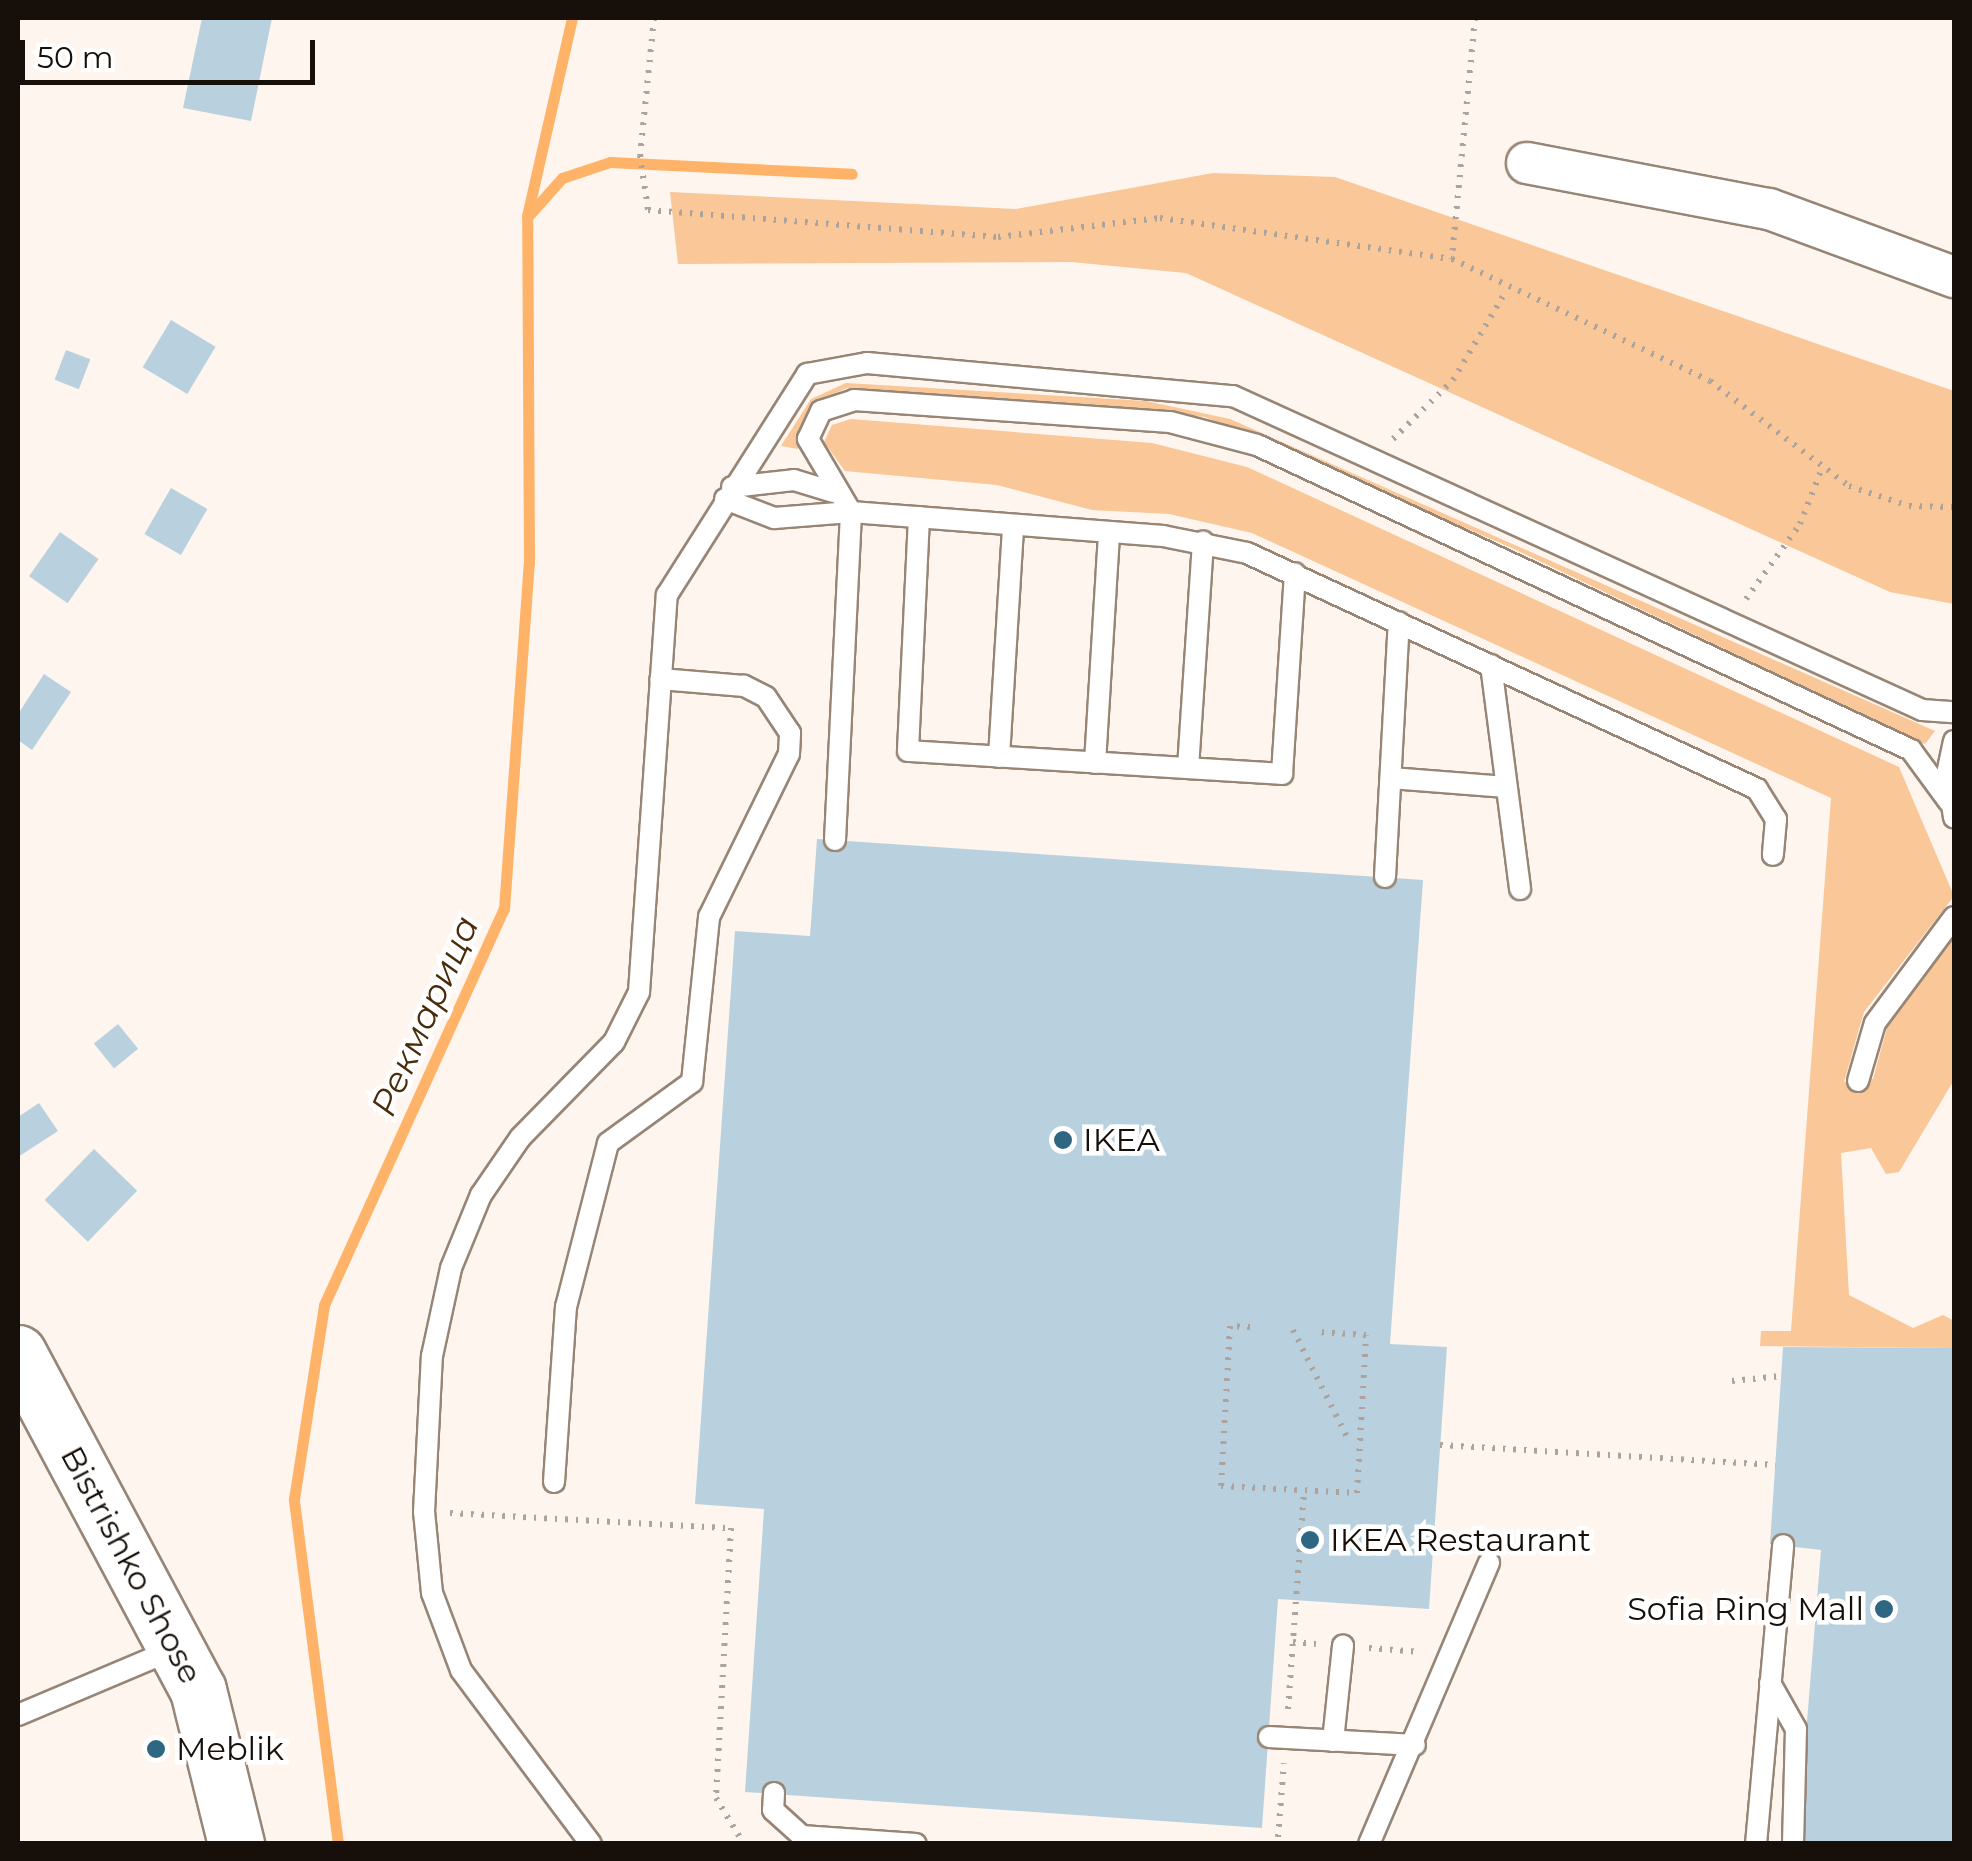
<!DOCTYPE html>
<html>
<head>
<meta charset="utf-8">
<style>
	body { margin:0 }
	#map { position:relative; width:1972px; height:1861px; overflow:hidden; background:#fdf5ee; font-family:Montserrat,sans-serif }
	div>[style] { position:absolute }
	.green>* { inset:0; background:#f9c798 }
	.stream>* { height:11px; margin:-5.5px; padding:0 5.5px; transform-origin:5.5px; border-radius:5.5px; background:#ffb369 }
	.building>* { inset:0; background:#b9d1df; transform-origin:0 0 }
	.path>* { height:6px; margin-top:-3px; transform-origin:0; background:repeating-linear-gradient(90deg,#aba39c 0 2.5px,transparent 0 10.5px) }
	.roads { filter:drop-shadow(2px 0 #978575) drop-shadow(-2px 0 #978575) drop-shadow(0 2px #978575) drop-shadow(0 -2px #978575) }
	.lane>* { height:20px; margin:-10px; padding:0 10px; transform-origin:10px; border-radius:10px; background:#fff }
	.street>* { height:40px; margin:-20px; padding:0 20px; transform-origin:20px; border-radius:20px; background:#fff }
	.secondary>* { height:55px; margin:-27.5px; padding:0 27.5px; transform-origin:27.5px; border-radius:27.5px; background:#fff }
	.dots>* { width:28px; height:28px; translate:-50% -50%; box-sizing:border-box; border:5px solid #fff; border-radius:50% }
	span { translate:-50% -50%; white-space:nowrap; text-align:center; line-height:1.15; -webkit-text-stroke:9px #fff; paint-order:stroke }
	.poi-label { font-size:32px; color:#17100a }
	.left { translate:0 -50%; text-align:left }
	.right { translate:-100% -50%; text-align:right }
	.street-label { font-size:32px; color:#17100a }
	.water-label { font-size:35px; color:#4a2c0b; font-style:italic }
	.frame { position:absolute; inset:0; border:20px solid #17100a; pointer-events:none }
	.scale { position:absolute; left:20px; top:40px; width:295px; height:45px; box-sizing:border-box; border:5px solid #17100a; border-top:0; padding-left:12px; font-size:30px; line-height:35px; white-space:nowrap; color:#17100a; -webkit-text-stroke:8px #fff; paint-order:stroke }
</style>
</head>
<body>
<div id="map">
	<div class="green">
		<div style="clip-path:polygon(1213px 173px,1335px 177px,1954px 391px,1954px 604px,1890px 592px,1186px 273px,1071px 262px,678px 264px,670px 192px,1016px 209px)"></div>
		<div style="clip-path:polygon(846px 383px,1146px 401px,1230px 419px,1935px 731px,1925px 744px,1512px 548px,1205px 417px,847px 388px,814px 403px,798px 449px,781px 446px,811px 399px)"></div>
		<div style="clip-path:polygon(851px 419px,1152px 443px,1247px 467px,1899px 767px,1954px 896px,1864px 1012px,1844px 1082px,1873px 1079px,1887px 1028px,1954px 938px,1954px 1080px,1899px 1172px,1886px 1174px,1871px 1148px,1841px 1153px,1849px 1295px,1913px 1328px,1943px 1315px,1954px 1321px,1954px 1348px,1760px 1346px,1761px 1331px,1791px 1331px,1831px 798px,1252px 533px,1169px 514px,1092px 510px,997px 485px,845px 471px,824px 442px,832px 425px)"></div>
	</div>
	<div class="stream">
		<div style="left:530px;top:214px;width:48px;rotate:-48.4deg"></div>
		<div style="left:562px;top:178px;width:51px;rotate:-18.4deg"></div>
		<div style="left:610px;top:162px;width:242px;rotate:2.8deg"></div>
		<div style="left:338px;top:1844px;width:348px;rotate:-97.3deg"></div>
		<div style="left:294px;top:1499px;width:196px;rotate:-81.2deg"></div>
		<div style="left:324px;top:1305px;width:435px;rotate:-65.6deg"></div>
		<div style="left:504px;top:909px;width:347px;rotate:-85.9deg"></div>
		<div style="left:529px;top:563px;width:347px;rotate:-90.3deg"></div>
		<div style="left:527px;top:216px;width:203px;rotate:-77.2deg"></div>
	</div>
	<div class="building">
		<div style="clip-path:polygon(202px 18px,272px 18px,251px 121px,183px 108px)"></div>
		<div style="left:171px;top:320px;width:52px;height:55px;rotate:31deg"></div>
		<div style="left:66px;top:350px;width:26px;height:32px;rotate:21deg"></div>
		<div style="left:171px;top:488px;width:42px;height:53px;rotate:30deg"></div>
		<div style="left:60px;top:532px;width:47px;height:54px;rotate:35deg"></div>
		<div style="clip-path:polygon(44px 674px,71px 692px,32px 750px,18px 740px,18px 714px)"></div>
		<div style="clip-path:polygon(817px 839px,1423px 880px,1390px 1344px,1447px 1347px,1429px 1609px,1278px 1599px,1262px 1828px,745px 1792px,764px 1509px,695px 1504px,735px 931px,810px 936px)"></div>
		<div style="left:118px;top:1024px;width:32px;height:31px;rotate:51deg"></div>
		<div style="clip-path:polygon(39px 1103px,58px 1131px,18px 1157px,18px 1117px)"></div>
		<div style="left:94px;top:1149px;width:60px;height:71px;rotate:44deg"></div>
		<div style="clip-path:polygon(1783px 1347px,1954px 1348px,1954px 1844px,1797px 1844px,1821px 1550px,1770px 1544px)"></div>
	</div>
	<div class="path">
		<div style="left:654px;top:18px;width:138px;rotate:95.8deg"></div>
		<div style="left:640px;top:155px;width:56px;rotate:81.7deg"></div>
		<div style="left:648px;top:210px;width:351px;rotate:4.4deg"></div>
		<div style="left:998px;top:237px;width:163px;rotate:-6.7deg"></div>
		<div style="left:1160px;top:218px;width:295px;rotate:8deg"></div>
		<div style="left:1475px;top:18px;width:242px;rotate:95.5deg"></div>
		<div style="left:1452px;top:259px;width:285px;rotate:25.3deg"></div>
		<div style="left:1710px;top:381px;width:174px;rotate:37.1deg"></div>
		<div style="left:1849px;top:486px;width:63px;rotate:18.4deg"></div>
		<div style="left:1909px;top:506px;width:45px;rotate:1.3deg"></div>
		<div style="left:1393px;top:439px;width:84px;rotate:-44.5deg"></div>
		<div style="left:1453px;top:380px;width:104px;rotate:-59.2deg"></div>
		<div style="left:1746px;top:599px;width:92px;rotate:-54.2deg"></div>
		<div style="left:1800px;top:524px;width:57px;rotate:-68.4deg"></div>
		<div style="left:1250px;top:1327px;width:20px;rotate:-177deg"></div>
		<div style="left:1230px;top:1326px;width:160px;rotate:93.2deg"></div>
		<div style="left:1221px;top:1486px;width:136px;rotate:2.9deg"></div>
		<div style="left:1357px;top:1493px;width:158px;rotate:-86.7deg"></div>
		<div style="left:1366px;top:1335px;width:48px;rotate:-176.4deg"></div>
		<div style="left:1293px;top:1330px;width:122px;rotate:63.2deg"></div>
		<div style="left:1732px;top:1381px;width:49px;rotate:-5.8deg"></div>
		<div style="left:1440px;top:1445px;width:336px;rotate:3.4deg"></div>
		<div style="left:450px;top:1513px;width:281px;rotate:3.1deg"></div>
		<div style="left:731px;top:1528px;width:270px;rotate:93.2deg"></div>
		<div style="left:716px;top:1798px;width:54px;rotate:58.7deg"></div>
		<div style="left:1293px;top:1642px;width:23px;rotate:5deg"></div>
		<div style="left:1369px;top:1648px;width:52px;rotate:4.4deg"></div>
		<div style="left:1288px;top:1709px;width:220px;rotate:-85.8deg"></div>
		<div style="left:1278px;top:1837px;width:74px;rotate:-85.4deg"></div>
	</div>
	<div class="roads">
		<div class="lane">
			<div style="left:732px;top:487px;width:62px;rotate:-6.4deg"></div>
			<div style="left:794px;top:480px;width:41px;rotate:17.1deg"></div>
			<div style="left:725px;top:499px;width:53px;rotate:21.2deg"></div>
			<div style="left:774px;top:518px;width:77px;rotate:-4.5deg"></div>
			<div style="left:851px;top:512px;width:313px;rotate:4.4deg"></div>
			<div style="left:1163px;top:536px;width:86px;rotate:11.4deg"></div>
			<div style="left:1247px;top:553px;width:562px;rotate:24.83deg"></div>
			<div style="left:1757px;top:789px;width:36px;rotate:58deg"></div>
			<div style="left:1776px;top:819px;width:36px;rotate:95deg"></div>
			<div style="left:919px;top:517px;width:234px;rotate:92.7deg"></div>
			<div style="left:908px;top:751px;width:375px;rotate:3.5deg"></div>
			<div style="left:1282px;top:774px;width:201px;rotate:-86.3deg"></div>
			<div style="left:1491px;top:665px;width:226px;rotate:82.6deg"></div>
			<div style="left:1954px;top:741px;width:33px;rotate:102deg"></div>
			<div style="left:1947px;top:773px;width:45px;rotate:81deg"></div>
			<div style="left:999px;top:757px;width:232px;rotate:-86.5deg"></div>
			<div style="left:1095px;top:763px;width:231px;rotate:-86.5deg"></div>
			<div style="left:1188px;top:768px;width:227px;rotate:-86.2deg"></div>
			<div style="left:1391px;top:778px;width:115px;rotate:4.5deg"></div>
			<div style="left:835px;top:840px;width:328px;rotate:-87.2deg"></div>
			<div style="left:851px;top:512px;width:85px;rotate:-120.5deg"></div>
			<div style="left:808px;top:439px;width:31px;rotate:-65deg"></div>
			<div style="left:821px;top:411px;width:35px;rotate:-18deg"></div>
			<div style="left:854px;top:400px;width:317px;rotate:4deg"></div>
			<div style="left:1170px;top:422px;width:90px;rotate:14.8deg"></div>
			<div style="left:1257px;top:445px;width:722px;rotate:25deg"></div>
			<div style="left:1911px;top:750px;width:64px;rotate:53.8deg"></div>
			<div style="left:1385px;top:877px;width:255px;rotate:-86.9deg"></div>
			<div style="left:1858px;top:1081px;width:60px;rotate:-73.7deg"></div>
			<div style="left:1875px;top:1023px;width:132px;rotate:-53.3deg"></div>
			<div style="left:554px;top:1482px;width:175px;rotate:-86.1deg"></div>
			<div style="left:566px;top:1307px;width:169px;rotate:-75.6deg"></div>
			<div style="left:608px;top:1143px;width:104px;rotate:-36deg"></div>
			<div style="left:692px;top:1082px;width:166px;rotate:-84.1deg"></div>
			<div style="left:709px;top:917px;width:182px;rotate:-63.9deg"></div>
			<div style="left:789px;top:754px;width:21px;rotate:-87deg"></div>
			<div style="left:790px;top:733px;width:43px;rotate:-123.7deg"></div>
			<div style="left:766px;top:697px;width:25px;rotate:-153deg"></div>
			<div style="left:744px;top:686px;width:84px;rotate:-175.2deg"></div>
			<div style="left:1770px;top:1683px;width:53px;rotate:60.5deg"></div>
			<div style="left:1796px;top:1729px;width:115px;rotate:91.5deg"></div>
			<div style="left:18px;top:1715px;width:169px;rotate:-22.9deg"></div>
			<div style="left:1269px;top:1737px;width:146px;rotate:3.1deg"></div>
			<div style="left:1333px;top:1741px;width:96px;rotate:-84deg"></div>
			<div style="left:774px;top:1793px;width:17px;rotate:93deg"></div>
			<div style="left:773px;top:1810px;width:39px;rotate:42deg"></div>
			<div style="left:802px;top:1836px;width:114px;rotate:4deg"></div>
			<div style="left:591px;top:1844px;width:217px;rotate:-126.8deg"></div>
			<div style="left:461px;top:1670px;width:82px;rotate:-110.6deg"></div>
			<div style="left:432px;top:1593px;width:81px;rotate:-95.6deg"></div>
			<div style="left:424px;top:1512px;width:156px;rotate:-87.1deg"></div>
			<div style="left:432px;top:1356px;width:90px;rotate:-77.8deg"></div>
			<div style="left:451px;top:1268px;width:79px;rotate:-67.7deg"></div>
			<div style="left:481px;top:1195px;width:69px;rotate:-55.6deg"></div>
			<div style="left:520px;top:1138px;width:134px;rotate:-45.6deg"></div>
			<div style="left:614px;top:1042px;width:56px;rotate:-63.4deg"></div>
			<div style="left:639px;top:992px;width:398px;rotate:-86deg"></div>
			<div style="left:667px;top:595px;width:262px;rotate:-57.6deg"></div>
			<div style="left:807px;top:374px;width:61px;rotate:-10.4deg"></div>
			<div style="left:867px;top:363px;width:367px;rotate:5.2deg"></div>
			<div style="left:1233px;top:396px;width:757px;rotate:24.5deg"></div>
			<div style="left:1922px;top:710px;width:32px;rotate:4deg"></div>
			<div style="left:1369px;top:1844px;width:306px;rotate:-66.9deg"></div>
			<div style="left:1756px;top:1844px;width:300px;rotate:-84.8deg"></div>
		</div>
		<div class="street">
			<div style="left:1527px;top:163px;width:246px;rotate:10.8deg"></div>
			<div style="left:1769px;top:209px;width:197px;rotate:20.2deg"></div>
		</div>
		<div class="secondary">
			<div style="left:18px;top:1353px;width:382px;rotate:61.9deg"></div>
			<div style="left:198px;top:1690px;width:159px;rotate:76.1deg"></div>
		</div>
	</div>
	<div class="dots">
		<div style="left:1063px;top:1140px;background:#2f6681"></div>
		<div style="left:1310px;top:1540px;background:#2f6681"></div>
		<div style="left:1884px;top:1609px;background:#2f6681"></div>
		<div style="left:156px;top:1749px;background:#2f6681"></div>
	</div>
	<div class="poi-label">
		<span class="left" style="left:1083px;top:1140px">IKEA</span>
		<span class="left" style="left:1330px;top:1540px">IKEA Restaurant</span>
		<span class="right" style="left:1864px;top:1609px">Sofia Ring Mall</span>
		<span class="left" style="left:176px;top:1749px">Meblik</span>
	</div>
	<div class="street-label">
		<span style="left:131px;top:1565px;rotate:62deg">Bistrishko Shose</span>
	</div>
	<div class="water-label">
		<span style="left:425px;top:1016px;rotate:-66deg">Рекмарица</span>
	</div>
	<div class="frame"></div>
	<div class="scale">50 m</div>
</div>
</body>
</html>
